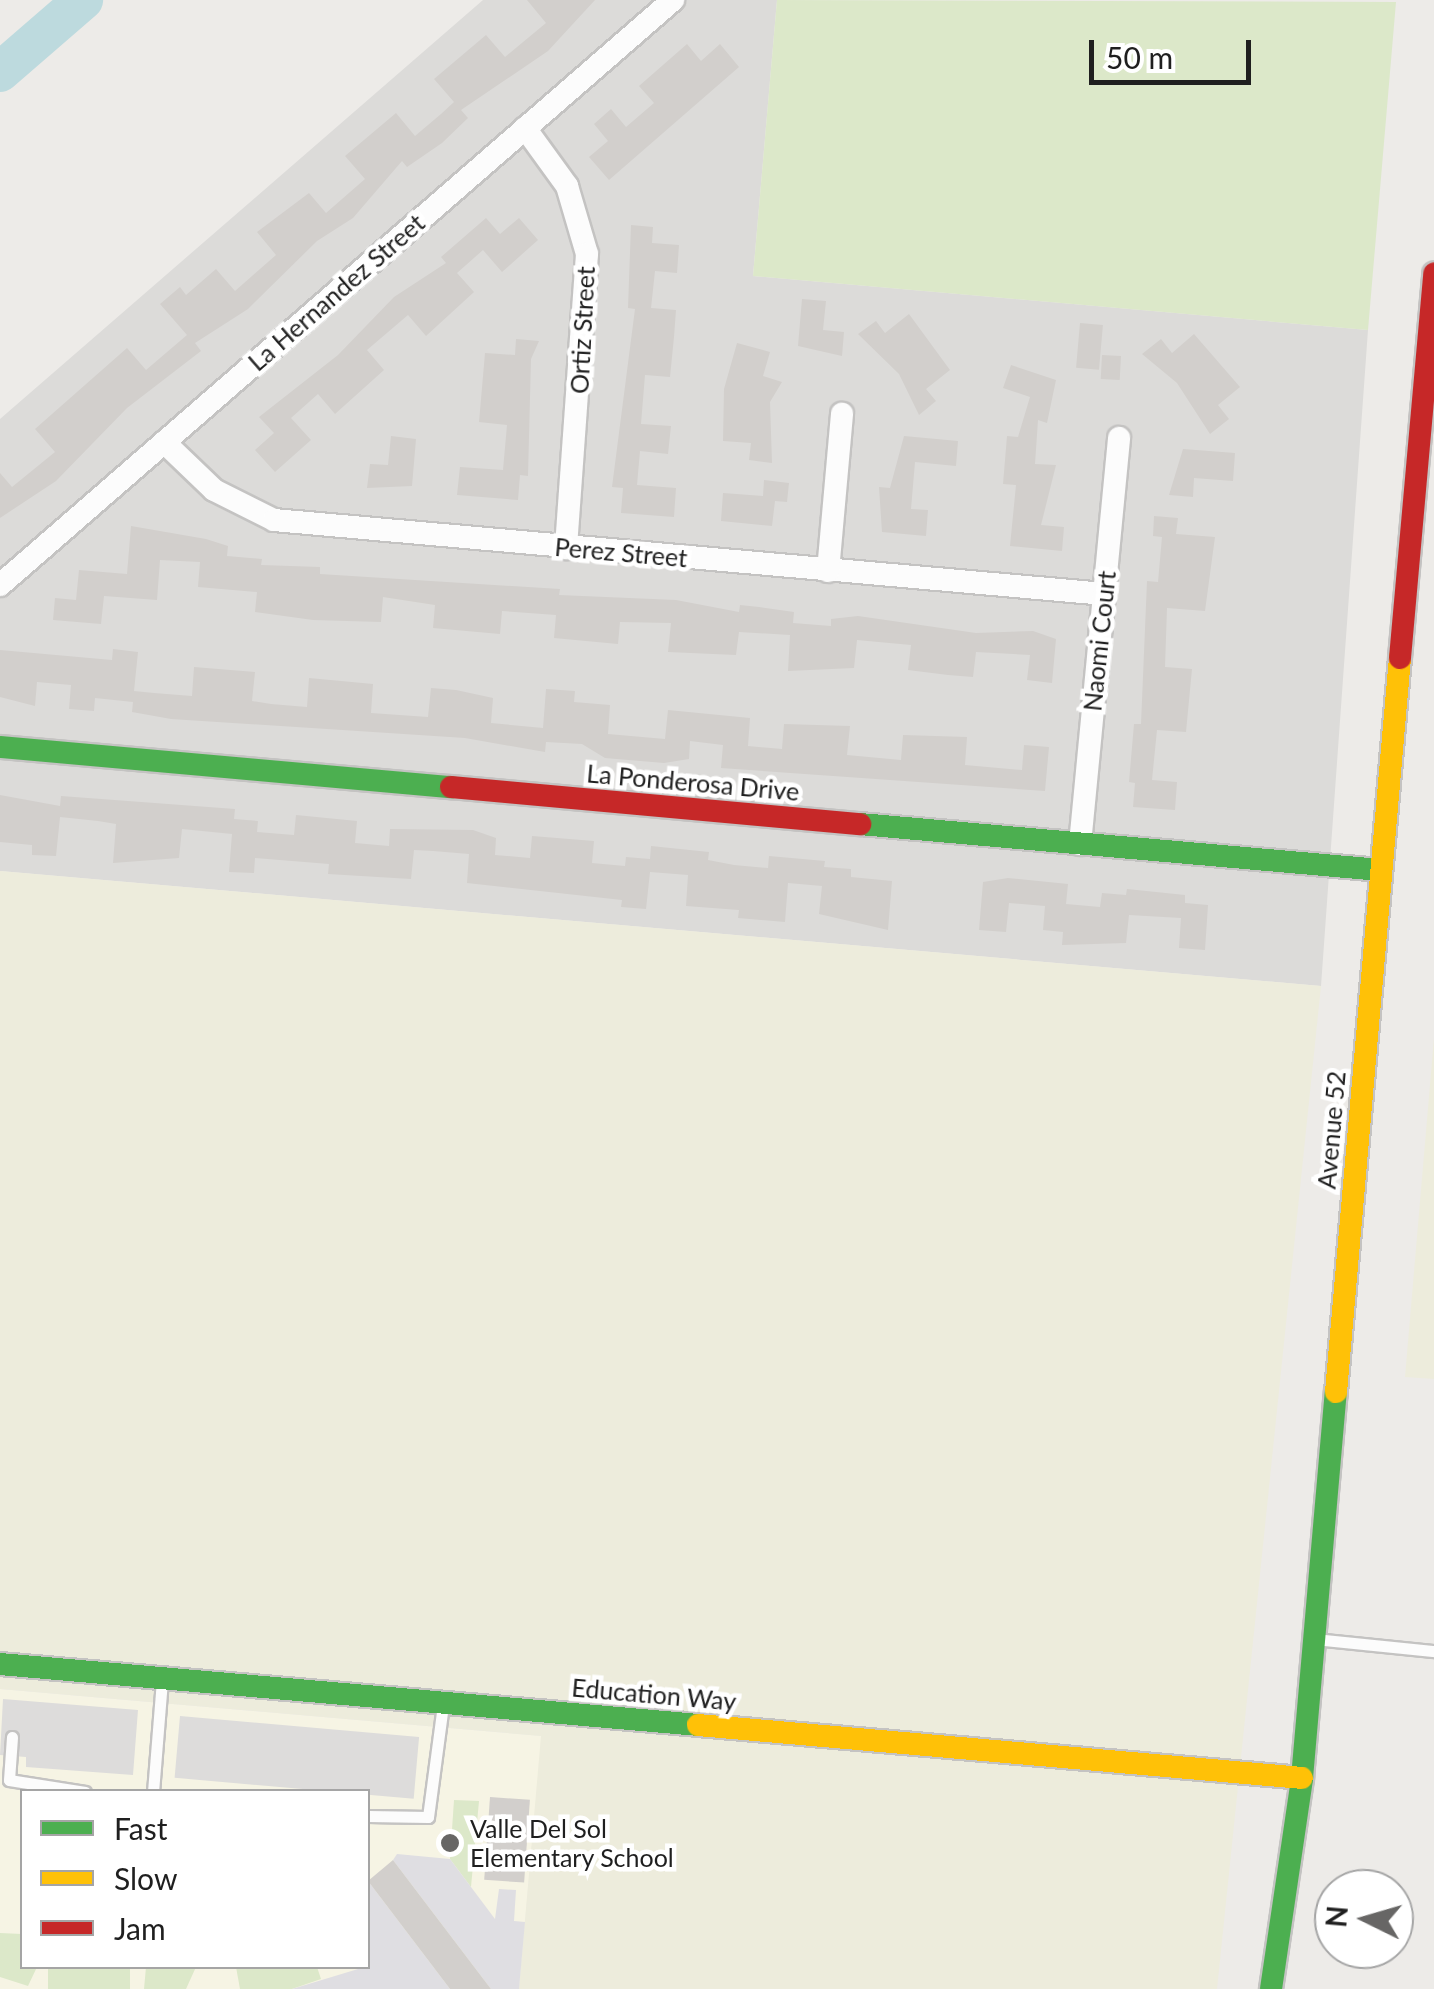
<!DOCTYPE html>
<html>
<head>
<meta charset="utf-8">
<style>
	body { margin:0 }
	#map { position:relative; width:1434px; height:1989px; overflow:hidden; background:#edebe8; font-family:Lato,sans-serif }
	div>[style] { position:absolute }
	.residential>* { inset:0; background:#dcdbd9 }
	.education>* { inset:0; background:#f6f4e4 }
	.farmland>* { inset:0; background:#edecdc }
	.grass>* { inset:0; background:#dce8c9; transform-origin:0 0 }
	.parking>* { inset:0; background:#dddcdb; transform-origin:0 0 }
	.plaza>* { inset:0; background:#dfdee2 }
	.river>* { height:40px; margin:-20px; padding:0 20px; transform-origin:20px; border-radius:20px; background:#bddade }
	.building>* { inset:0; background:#d2cfcc; transform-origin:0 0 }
	.roads { filter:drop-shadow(2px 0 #c4c3c2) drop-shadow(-2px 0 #c4c3c2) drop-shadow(0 2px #c4c3c2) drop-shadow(0 -2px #c4c3c2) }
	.lane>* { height:11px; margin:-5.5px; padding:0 5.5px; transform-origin:5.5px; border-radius:5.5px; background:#fcfcfc }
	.street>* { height:22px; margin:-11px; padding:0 11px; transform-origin:11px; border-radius:11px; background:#fcfcfc }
	.fast>* { height:22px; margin:-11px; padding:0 11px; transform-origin:11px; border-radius:11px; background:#4caf50 }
	.slow>* { height:22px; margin:-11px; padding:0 11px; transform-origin:11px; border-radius:11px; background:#ffc107 }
	.jam>* { height:22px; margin:-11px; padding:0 11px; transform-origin:11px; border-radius:11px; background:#c62828 }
	.dots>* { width:28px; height:28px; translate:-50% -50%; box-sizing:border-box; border:5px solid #fff; border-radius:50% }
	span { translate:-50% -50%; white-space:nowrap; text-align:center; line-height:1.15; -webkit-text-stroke:9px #fff; paint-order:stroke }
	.street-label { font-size:25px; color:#1f1f1f }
	.poi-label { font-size:25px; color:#1f1f1f }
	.left { translate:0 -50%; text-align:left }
	.legend { position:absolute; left:20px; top:1789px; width:350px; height:180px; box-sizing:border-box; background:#fff; border:2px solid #a5a5a5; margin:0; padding:12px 18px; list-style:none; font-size:30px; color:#1f1f1f }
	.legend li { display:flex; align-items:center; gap:20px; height:50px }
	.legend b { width:50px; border:2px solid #a5a5a5 }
	.north { position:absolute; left:1314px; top:1869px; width:100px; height:100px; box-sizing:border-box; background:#fff; border:2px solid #a5a5a5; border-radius:50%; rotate:275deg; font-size:28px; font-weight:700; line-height:40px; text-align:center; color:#1f1f1f }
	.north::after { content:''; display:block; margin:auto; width:35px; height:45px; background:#676665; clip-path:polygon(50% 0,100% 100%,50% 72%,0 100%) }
	.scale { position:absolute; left:1089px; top:40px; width:162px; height:45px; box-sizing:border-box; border:5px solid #1f1f1f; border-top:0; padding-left:12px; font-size:30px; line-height:35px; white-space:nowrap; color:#1f1f1f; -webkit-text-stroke:8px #fff; paint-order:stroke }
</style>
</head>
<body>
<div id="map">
	<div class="residential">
		<div style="clip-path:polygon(483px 0,777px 0,753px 276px,1368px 330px,1321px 986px,0 871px,0 419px)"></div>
	</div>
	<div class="education">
		<div style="clip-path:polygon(evenodd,0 1689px,542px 1736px,519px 1989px,0 1989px,0 1689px,22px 1792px,368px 1792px,368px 1966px,22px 1966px,22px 1792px)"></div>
	</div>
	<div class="farmland">
		<div style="clip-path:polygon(0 871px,1321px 986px,1217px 1989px,519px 1989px,541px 1736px,0 1689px)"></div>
		<div style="clip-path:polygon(1434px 1038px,1434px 1379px,1405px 1377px)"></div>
	</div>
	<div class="grass">
		<div style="clip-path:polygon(777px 0,1396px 2px,1368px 330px,753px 276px)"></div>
		<div style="clip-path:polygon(454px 1800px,479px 1801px,471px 1887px,450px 1859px)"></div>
		<div style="clip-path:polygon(0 1933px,22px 1934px,22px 1966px,37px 1967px,28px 1986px,0 1977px)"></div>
		<div style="left:48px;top:1967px;width:82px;height:24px"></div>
		<div style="clip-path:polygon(146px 1967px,146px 1966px,196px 1967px,186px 1989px,144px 1989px)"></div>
		<div style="clip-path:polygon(236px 1967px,317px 1967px,321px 1979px,292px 1989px,240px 1989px)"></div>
	</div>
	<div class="parking">
		<div style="clip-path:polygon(3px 1699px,138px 1710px,133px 1775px,26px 1767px,26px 1757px,0 1755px)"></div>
		<div style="left:180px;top:1716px;width:240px;height:62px;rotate:5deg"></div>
	</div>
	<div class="plaza">
		<div style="clip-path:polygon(397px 1854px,450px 1859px,495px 1919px,499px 1889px,516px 1890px,514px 1921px,525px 1922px,519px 1989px,491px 1989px,393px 1860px)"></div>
		<div style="clip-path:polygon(368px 1881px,450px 1989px,292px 1989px,368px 1966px)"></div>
	</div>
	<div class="river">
		<div style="left:0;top:72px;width:110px;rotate:-40.9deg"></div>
	</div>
	<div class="building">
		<div style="clip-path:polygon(527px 0,595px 0,548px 51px,461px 110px,468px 118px,442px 143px,407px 167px,402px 161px,353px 218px,317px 241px,248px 309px,195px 343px,201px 351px,127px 408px,56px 481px,0 518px,0 473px,12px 487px,55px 452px,35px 429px,127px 348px,146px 370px,187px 335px,160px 304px,180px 287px,186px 295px,216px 269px,235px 291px,276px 255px,257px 232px,309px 193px,326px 213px,365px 179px,345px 156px,396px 113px,415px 136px,441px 114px,454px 102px,434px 79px,486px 35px,505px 57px,546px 23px)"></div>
		<div style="clip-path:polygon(687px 44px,701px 61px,720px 44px,739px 67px,609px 180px,589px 157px,608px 141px,594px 124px,611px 109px,626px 127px,654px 103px,639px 86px)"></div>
		<div style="clip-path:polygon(486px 218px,500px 234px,519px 218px,538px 240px,502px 272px,483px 250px,457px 273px,474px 292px,426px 336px,408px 315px,367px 350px,384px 370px,335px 414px,318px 394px,291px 418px,311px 440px,275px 472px,255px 450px,274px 433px,259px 417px,338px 355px,394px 297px,446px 263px,441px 257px)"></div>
		<div style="clip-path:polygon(631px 225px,653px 227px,652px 243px,679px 245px,677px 273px,655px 271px,651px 308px,676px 310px,674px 337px,670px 377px,645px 375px,641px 424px,671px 426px,668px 454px,640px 451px,637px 485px,676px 488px,674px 517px,621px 513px,623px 488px,612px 487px,635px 309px,628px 308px)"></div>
		<div style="clip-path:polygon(802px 299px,826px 301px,823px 330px,844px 332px,842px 356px,798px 346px)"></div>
		<div style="clip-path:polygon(909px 314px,950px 370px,926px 389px,936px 401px,919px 415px,899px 374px,858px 334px,876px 321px,885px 333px)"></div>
		<div style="left:1080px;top:323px;width:23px;height:45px;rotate:5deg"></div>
		<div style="clip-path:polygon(1194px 334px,1240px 387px,1218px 405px,1229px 419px,1210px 434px,1177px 383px,1142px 354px,1161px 339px,1172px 353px)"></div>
		<div style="clip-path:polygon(516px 339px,539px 341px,531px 359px,528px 476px,520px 475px,518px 500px,457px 495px,460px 467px,503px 470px,507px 425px,479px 422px,485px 353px,515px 355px)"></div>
		<div style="clip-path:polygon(737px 343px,770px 352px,763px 376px,782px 382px,770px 402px,772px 463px,749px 460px,751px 443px,723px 441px,724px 389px)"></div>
		<div style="left:1102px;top:355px;width:19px;height:24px;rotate:3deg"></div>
		<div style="clip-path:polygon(1011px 365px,1056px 380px,1047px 423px,1038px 420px,1035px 464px,1056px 465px,1041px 525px,1064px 527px,1062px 551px,1010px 546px,1016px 485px,1003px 484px,1007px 436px,1018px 437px,1030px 397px,1003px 388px)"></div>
		<div style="clip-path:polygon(391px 436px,416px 439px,412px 486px,367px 488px,370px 464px,388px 465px)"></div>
		<div style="clip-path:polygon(904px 436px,958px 441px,956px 466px,915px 462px,911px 509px,928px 510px,926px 536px,882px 532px,879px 487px,890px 488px)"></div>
		<div style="clip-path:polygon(1183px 449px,1235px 453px,1233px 481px,1194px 478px,1193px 497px,1169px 495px)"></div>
		<div style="clip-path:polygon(764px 480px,789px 483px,787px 502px,775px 501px,772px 526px,721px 521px,723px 493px,763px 496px)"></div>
		<div style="clip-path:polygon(1154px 516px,1178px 518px,1176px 534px,1215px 537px,1205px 611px,1167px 608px,1165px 667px,1192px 669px,1186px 732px,1157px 730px,1152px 780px,1177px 782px,1175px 810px,1133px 807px,1135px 783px,1129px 782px,1134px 724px,1141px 724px,1147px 581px,1158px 582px,1162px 537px,1153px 536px)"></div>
		<div style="clip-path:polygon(131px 526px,206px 539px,228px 546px,227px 556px,262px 559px,261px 565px,320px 567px,320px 574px,560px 589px,559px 595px,676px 600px,739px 612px,740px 605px,759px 607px,794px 612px,793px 623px,831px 626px,831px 619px,858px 616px,976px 633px,1033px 631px,1056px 639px,1052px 683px,1027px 680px,1030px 655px,976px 652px,973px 677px,948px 675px,908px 670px,911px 645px,857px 640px,854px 668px,788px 671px,790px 635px,739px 632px,736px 655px,668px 652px,671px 623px,620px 622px,618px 644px,554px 638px,556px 615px,502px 611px,500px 634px,433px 628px,435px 605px,383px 597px,381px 622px,313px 620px,255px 612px,257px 592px,198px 587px,200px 562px,160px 560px,157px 600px,104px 596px,101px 624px,53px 620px,55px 598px,76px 600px,79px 570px,127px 574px)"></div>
		<div style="clip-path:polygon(113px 649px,138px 652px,134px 691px,154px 693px,192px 696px,194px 667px,255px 672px,252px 701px,271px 704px,307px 707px,309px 678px,373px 684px,371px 713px,428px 717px,431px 688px,456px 690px,493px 698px,491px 723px,543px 728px,546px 689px,575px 691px,574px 702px,610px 705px,608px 734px,665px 739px,668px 710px,750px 718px,748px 746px,782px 749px,784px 724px,850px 726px,847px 755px,901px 760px,903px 735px,967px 737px,965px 765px,1022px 770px,1024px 745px,1049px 747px,1045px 791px,721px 768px,723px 745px,690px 741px,689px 759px,664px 763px,605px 758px,582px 744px,546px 742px,545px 752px,465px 738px,171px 719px,132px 712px,133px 702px,95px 698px,94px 711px,69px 709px,71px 685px,37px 682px,35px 706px,0 697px,0 650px,112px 660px)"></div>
		<div style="clip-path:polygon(0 795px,60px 806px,61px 796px,235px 809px,234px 819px,258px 821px,257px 832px,294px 835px,296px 815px,357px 821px,355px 843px,389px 846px,390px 829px,473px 830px,496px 838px,495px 855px,530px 858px,532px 836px,594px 841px,592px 863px,625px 866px,626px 857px,650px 859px,651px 846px,709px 852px,708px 860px,734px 865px,768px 868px,769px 856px,825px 861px,824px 867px,851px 869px,851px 877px,892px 881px,888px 930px,819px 914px,822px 886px,788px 883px,785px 922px,738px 918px,739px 910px,686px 906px,688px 875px,650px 872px,646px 909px,621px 907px,622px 900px,467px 883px,469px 854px,433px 851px,414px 850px,411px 879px,328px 874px,329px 864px,255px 858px,254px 873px,229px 872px,232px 834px,182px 829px,179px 858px,113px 863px,116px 824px,98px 821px,60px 817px,56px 856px,32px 855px,32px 845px,0 842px)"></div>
		<div style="clip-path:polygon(1008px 878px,1068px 884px,1066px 904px,1100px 907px,1102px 893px,1126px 895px,1127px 889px,1185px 895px,1185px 903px,1208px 905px,1205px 950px,1179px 948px,1181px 918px,1129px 915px,1126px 943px,1062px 945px,1063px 932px,1043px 930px,1045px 906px,1009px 903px,1006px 932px,979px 930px,983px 882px)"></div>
		<div style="left:490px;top:1797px;width:40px;height:83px;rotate:4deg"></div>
		<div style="clip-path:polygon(393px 1860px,491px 1989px,450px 1989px,368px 1881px)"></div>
	</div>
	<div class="roads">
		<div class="lane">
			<div style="left:1315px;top:1639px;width:120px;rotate:5.8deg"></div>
			<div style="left:12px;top:1737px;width:43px;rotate:94deg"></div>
			<div style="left:9px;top:1780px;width:77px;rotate:9deg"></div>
			<div style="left:153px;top:1792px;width:113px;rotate:-85.4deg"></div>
			<div style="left:368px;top:1816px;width:60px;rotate:1deg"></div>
			<div style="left:428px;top:1817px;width:114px;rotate:-82.4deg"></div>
		</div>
		<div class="street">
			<div style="left:525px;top:128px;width:72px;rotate:54.1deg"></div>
			<div style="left:567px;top:186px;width:71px;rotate:73.6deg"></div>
			<div style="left:587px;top:254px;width:295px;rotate:94.1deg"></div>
			<div style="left:164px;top:442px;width:69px;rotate:43.8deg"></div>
			<div style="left:214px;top:490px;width:67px;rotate:26.6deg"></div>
			<div style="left:274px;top:520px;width:833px;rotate:5.09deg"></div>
			<div style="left:828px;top:571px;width:158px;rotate:-84.9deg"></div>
			<div style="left:0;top:585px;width:892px;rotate:-41deg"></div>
			<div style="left:1080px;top:844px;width:408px;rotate:-84.5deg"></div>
		</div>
		<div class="fast">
			<div style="left:0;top:747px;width:453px;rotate:5.1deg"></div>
			<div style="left:860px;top:824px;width:523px;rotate:5.05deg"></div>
			<div style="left:0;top:1664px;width:701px;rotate:4.99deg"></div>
			<div style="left:1271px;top:1989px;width:213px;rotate:-81.6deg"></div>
			<div style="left:1302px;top:1778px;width:387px;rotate:-85deg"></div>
		</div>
		<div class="slow">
			<div style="left:1336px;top:1392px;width:737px;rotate:-85.02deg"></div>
			<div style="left:698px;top:1725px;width:606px;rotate:5.01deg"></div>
		</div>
		<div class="jam">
			<div style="left:1400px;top:658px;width:386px;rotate:-84.9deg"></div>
			<div style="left:451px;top:787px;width:411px;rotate:5.2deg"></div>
		</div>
	</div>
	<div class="dots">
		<div style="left:450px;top:1843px;background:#676665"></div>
	</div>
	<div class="street-label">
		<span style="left:336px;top:292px;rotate:-41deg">La Hernandez Street</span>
		<span style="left:582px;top:330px;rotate:-87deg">Ortiz Street</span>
		<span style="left:621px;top:552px;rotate:5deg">Perez Street</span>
		<span style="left:1099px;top:641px;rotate:-84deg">Naomi Court</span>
		<span style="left:693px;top:782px;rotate:5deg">La Ponderosa Drive</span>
		<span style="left:1331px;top:1130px;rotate:-85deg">Avenue 52</span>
		<span style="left:654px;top:1694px;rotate:5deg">Education Way</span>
	</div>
	<div class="poi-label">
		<span class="left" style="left:470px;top:1843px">Valle Del Sol<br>Elementary School</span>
	</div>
	<ul class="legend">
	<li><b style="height:12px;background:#4caf50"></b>Fast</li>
	<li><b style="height:12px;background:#ffc107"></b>Slow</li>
	<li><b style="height:12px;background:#c62828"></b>Jam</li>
	</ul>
	<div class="north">N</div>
	<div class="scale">50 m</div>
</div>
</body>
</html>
